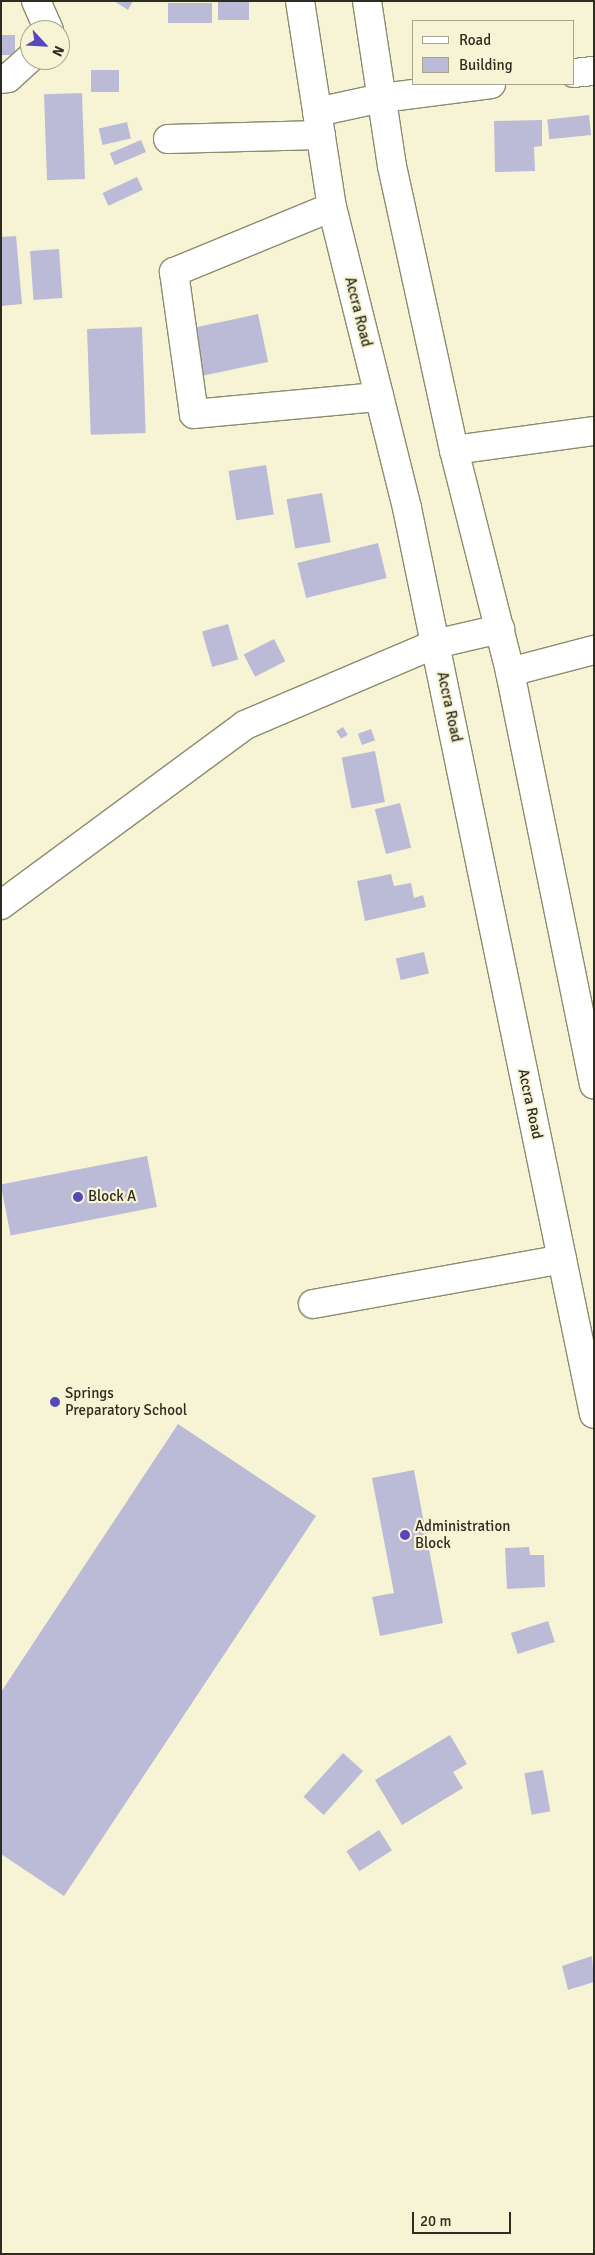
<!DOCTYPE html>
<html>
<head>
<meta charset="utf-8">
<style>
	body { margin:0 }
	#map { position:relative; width:595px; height:2255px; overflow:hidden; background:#f7f4d5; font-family:Signika,sans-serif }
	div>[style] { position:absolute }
	.building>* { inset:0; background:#bbbbd8; transform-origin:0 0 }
	.roads { filter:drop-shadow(1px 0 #8d8b6e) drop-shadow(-1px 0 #8d8b6e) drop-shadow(0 1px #8d8b6e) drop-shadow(0 -1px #8d8b6e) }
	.minor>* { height:28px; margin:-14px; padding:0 14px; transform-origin:14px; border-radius:14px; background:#fff }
	.major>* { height:28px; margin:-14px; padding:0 14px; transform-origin:14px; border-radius:14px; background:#fff }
	.dots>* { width:14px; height:14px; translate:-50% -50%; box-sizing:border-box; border:2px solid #f7f4d5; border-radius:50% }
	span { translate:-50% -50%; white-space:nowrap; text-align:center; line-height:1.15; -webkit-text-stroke:4.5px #f7f4d5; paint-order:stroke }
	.street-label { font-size:15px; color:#2d2c20 }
	.poi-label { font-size:15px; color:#2d2c20 }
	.left { translate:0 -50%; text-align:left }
	.frame { position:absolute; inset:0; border:2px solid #2d2c20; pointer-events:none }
	.legend { position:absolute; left:412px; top:20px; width:162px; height:65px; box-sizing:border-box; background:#f7f4d5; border:1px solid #a6a48d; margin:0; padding:6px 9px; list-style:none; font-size:15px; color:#2d2c20 }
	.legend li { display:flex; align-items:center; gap:10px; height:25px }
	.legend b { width:25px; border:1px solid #a6a48d }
	.north { position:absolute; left:20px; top:20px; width:50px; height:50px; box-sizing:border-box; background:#f7f4d5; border:1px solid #a6a48d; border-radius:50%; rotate:115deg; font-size:14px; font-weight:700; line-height:20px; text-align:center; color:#2d2c20 }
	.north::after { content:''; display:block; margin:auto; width:18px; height:22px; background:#5846be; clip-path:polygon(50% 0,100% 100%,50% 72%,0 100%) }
	.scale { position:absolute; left:412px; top:2212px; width:99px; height:22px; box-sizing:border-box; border:2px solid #2d2c20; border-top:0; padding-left:6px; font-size:15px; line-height:18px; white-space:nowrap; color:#2d2c20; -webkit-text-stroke:4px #f7f4d5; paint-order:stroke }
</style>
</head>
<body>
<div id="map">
	<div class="building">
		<div style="clip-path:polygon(114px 1px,133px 1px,128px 10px)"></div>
		<div style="left:249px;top:2px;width:18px;height:31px;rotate:90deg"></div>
		<div style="left:168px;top:3px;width:44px;height:20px"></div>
		<div style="left:15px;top:35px;width:20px;height:14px;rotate:90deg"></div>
		<div style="left:119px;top:70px;width:22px;height:28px;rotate:90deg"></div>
		<div style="left:82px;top:93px;width:86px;height:38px;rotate:88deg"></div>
		<div style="left:589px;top:115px;width:20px;height:42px;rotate:84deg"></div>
		<div style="clip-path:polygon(542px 120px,542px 146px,534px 147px,535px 171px,495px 172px,494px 121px)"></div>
		<div style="left:127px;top:122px;width:17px;height:29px;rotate:77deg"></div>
		<div style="left:141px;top:140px;width:13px;height:34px;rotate:67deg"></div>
		<div style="left:137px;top:177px;width:14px;height:38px;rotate:65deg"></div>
		<div style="clip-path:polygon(16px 236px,22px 304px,1px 306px,1px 237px)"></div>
		<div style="left:59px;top:249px;width:49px;height:29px;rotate:86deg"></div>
		<div style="left:258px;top:314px;width:49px;height:73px;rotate:78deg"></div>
		<div style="left:142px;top:327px;width:106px;height:55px;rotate:88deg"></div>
		<div style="left:266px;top:465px;width:50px;height:38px;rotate:81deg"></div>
		<div style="left:322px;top:493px;width:50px;height:36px;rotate:80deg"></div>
		<div style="left:378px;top:543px;width:36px;height:83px;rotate:76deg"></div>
		<div style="left:228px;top:624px;width:37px;height:27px;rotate:74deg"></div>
		<div style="left:274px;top:639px;width:25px;height:34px;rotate:63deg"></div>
		<div style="left:343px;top:727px;width:9px;height:8px;rotate:58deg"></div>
		<div style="left:371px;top:729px;width:12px;height:14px;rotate:70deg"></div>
		<div style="left:375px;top:751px;width:52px;height:34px;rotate:79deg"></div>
		<div style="left:400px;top:803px;width:46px;height:26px;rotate:76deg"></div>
		<div style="clip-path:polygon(391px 874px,394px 886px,411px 883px,414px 898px,423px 895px,426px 907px,365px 921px,357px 881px)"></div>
		<div style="left:424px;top:952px;width:22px;height:29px;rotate:77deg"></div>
		<div style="left:147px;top:1156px;width:52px;height:149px;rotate:79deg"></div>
		<div style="clip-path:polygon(178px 1424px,316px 1516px,64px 1896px,1px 1854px,1px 1692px)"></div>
		<div style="clip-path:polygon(414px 1470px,443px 1623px,380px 1636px,372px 1597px,394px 1593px,372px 1478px)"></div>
		<div style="clip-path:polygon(529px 1547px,530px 1555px,544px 1555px,545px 1587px,507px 1589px,505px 1548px)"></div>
		<div style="left:548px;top:1621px;width:22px;height:39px;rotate:72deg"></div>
		<div style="clip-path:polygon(450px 1735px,467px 1764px,453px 1772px,463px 1788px,402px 1825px,375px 1780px)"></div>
		<div style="left:343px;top:1753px;width:27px;height:59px;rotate:42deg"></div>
		<div style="left:543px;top:1770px;width:42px;height:19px;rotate:80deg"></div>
		<div style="left:379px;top:1830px;width:24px;height:39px;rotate:57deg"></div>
		<div style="clip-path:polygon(592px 1956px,594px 1982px,568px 1990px,562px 1966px)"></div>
	</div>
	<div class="roads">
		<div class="minor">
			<div style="left:36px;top:1px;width:32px;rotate:66deg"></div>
			<div style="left:574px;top:73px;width:20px;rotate:-6deg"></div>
			<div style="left:1px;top:79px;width:7px;rotate:-8deg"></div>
			<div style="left:8px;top:78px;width:30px;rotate:-42deg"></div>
			<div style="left:317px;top:112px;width:66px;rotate:-12.2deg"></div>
			<div style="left:382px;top:98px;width:110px;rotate:-7.3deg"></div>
			<div style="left:168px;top:139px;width:153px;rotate:-1.5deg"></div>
			<div style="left:332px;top:207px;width:171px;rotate:157.6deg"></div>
			<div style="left:174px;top:272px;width:143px;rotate:82deg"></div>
			<div style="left:194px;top:414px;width:186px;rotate:-5.3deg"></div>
			<div style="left:454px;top:450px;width:141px;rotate:-7.7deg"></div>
			<div style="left:510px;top:672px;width:87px;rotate:-14.7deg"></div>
			<div style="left:1px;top:905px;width:303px;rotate:-36.4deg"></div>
			<div style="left:245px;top:725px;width:207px;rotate:-23.1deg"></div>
			<div style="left:435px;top:644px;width:67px;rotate:-13deg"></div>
			<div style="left:313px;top:1304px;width:253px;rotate:-10.2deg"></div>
		</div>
		<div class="major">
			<div style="left:300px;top:1px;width:208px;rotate:81.2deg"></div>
			<div style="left:332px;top:207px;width:310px;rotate:76deg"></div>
			<div style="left:407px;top:508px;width:925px;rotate:78.34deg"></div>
			<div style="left:367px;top:1px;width:167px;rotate:81.4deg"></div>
			<div style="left:392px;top:166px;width:291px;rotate:77.7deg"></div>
			<div style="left:454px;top:450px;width:229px;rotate:75.8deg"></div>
			<div style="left:510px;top:672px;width:421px;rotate:78.5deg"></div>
		</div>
	</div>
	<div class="dots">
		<div style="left:78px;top:1197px;background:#5846be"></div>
		<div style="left:55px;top:1402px;background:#5846be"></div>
		<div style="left:405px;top:1535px;background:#5846be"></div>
	</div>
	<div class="street-label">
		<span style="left:358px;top:312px;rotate:76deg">Accra Road</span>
		<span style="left:449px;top:707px;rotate:78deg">Accra Road</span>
		<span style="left:530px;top:1104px;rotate:78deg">Accra Road</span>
	</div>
	<div class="poi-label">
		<span class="left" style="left:88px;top:1197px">Block A</span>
		<span class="left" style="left:65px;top:1402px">Springs<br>Preparatory School</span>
		<span class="left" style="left:415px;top:1535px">Administration<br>Block</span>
	</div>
	<div class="frame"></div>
	<ul class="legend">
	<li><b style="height:6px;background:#fff"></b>Road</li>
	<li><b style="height:14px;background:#bbbbd8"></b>Building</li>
	</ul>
	<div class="north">N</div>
	<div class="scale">20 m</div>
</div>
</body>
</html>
